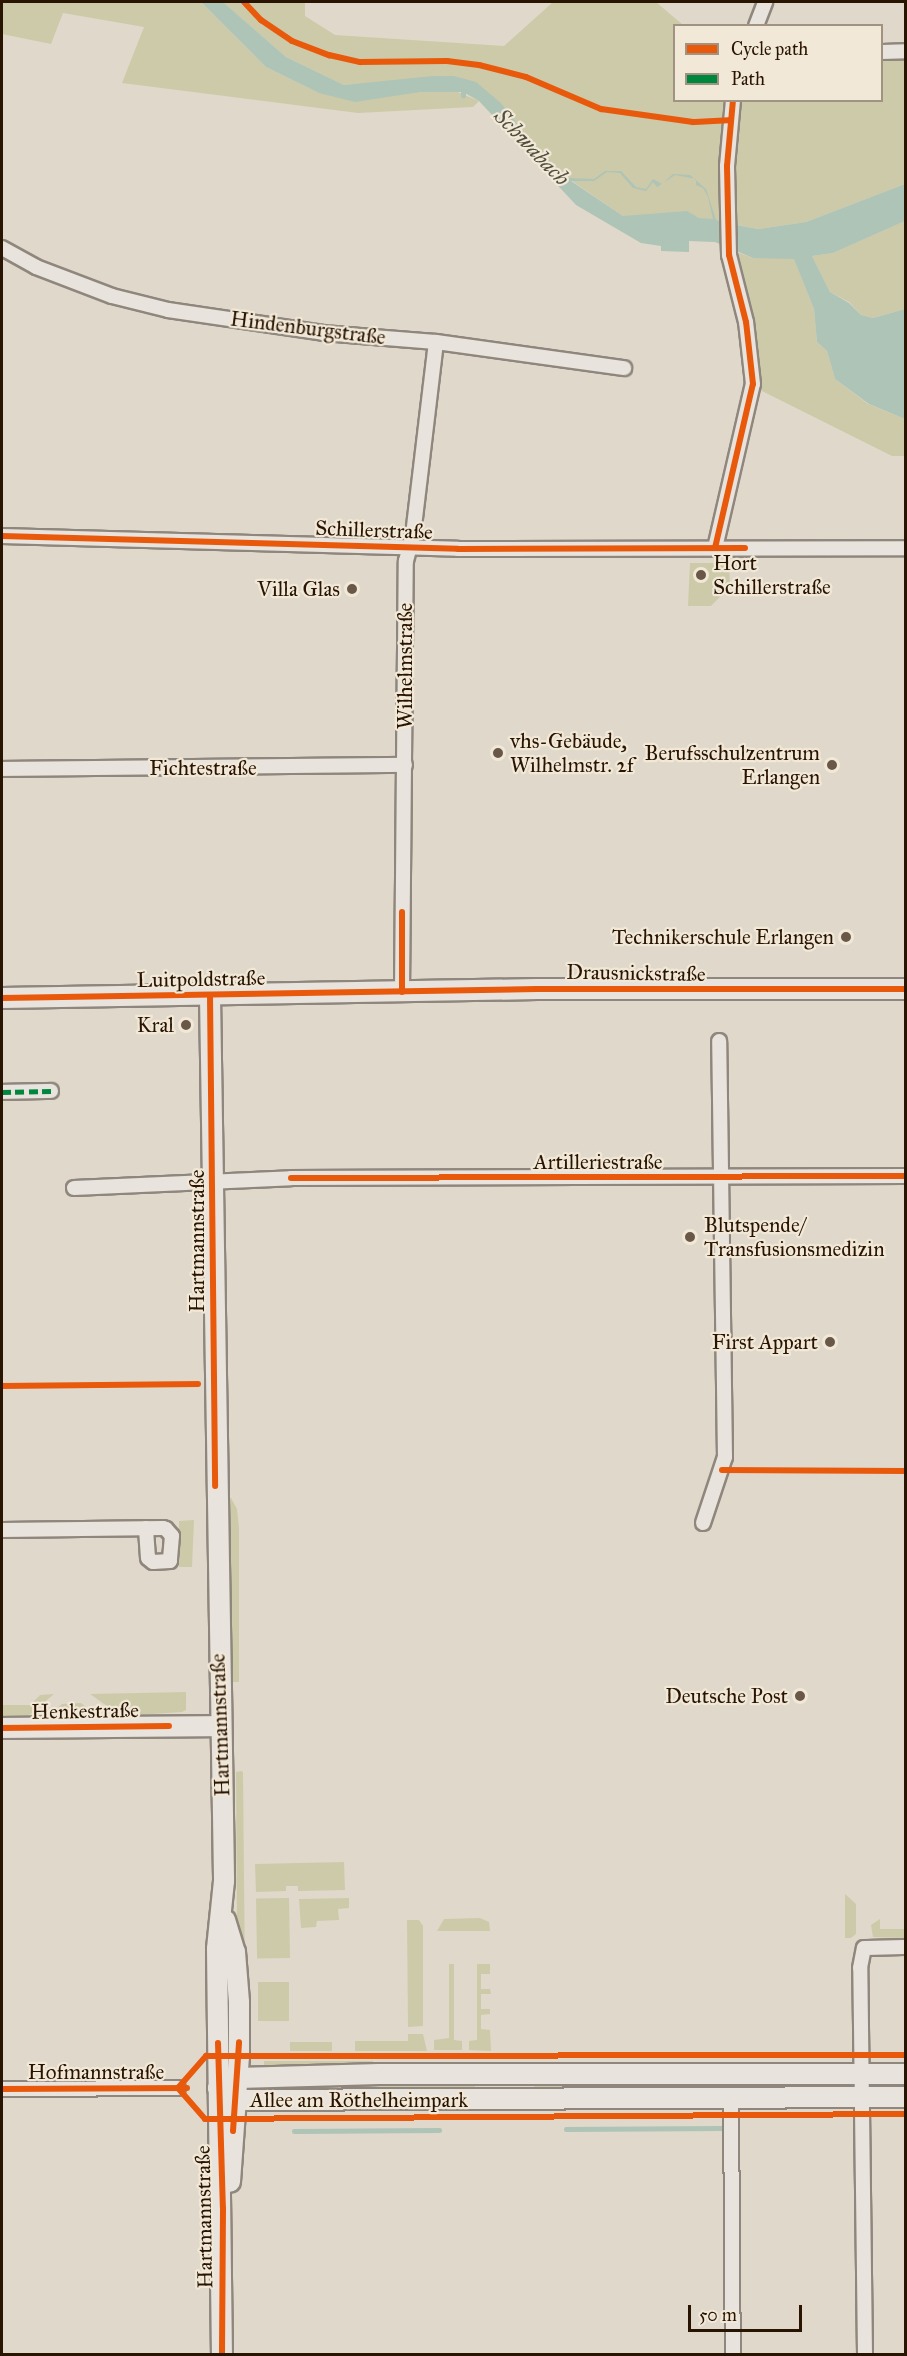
<!DOCTYPE html>
<html>
<head>
<meta charset="utf-8">
<style>
	body { margin:0 }
	#map { position:relative; width:907px; height:2356px; overflow:hidden; background:#e0d8ca; font-family:"IM FELL Great Primer",serif }
	div>[style] { position:absolute }
	.green>* { inset:0; background:#cdcaa9; transform-origin:0 0 }
	.water>* { inset:0; background:#aec4b6 }
	.stream>* { height:4.5px; margin:-2.25px; padding:0 2.25px; transform-origin:2.25px; border-radius:2.25px; background:#aec4b6 }
	.roads { filter:drop-shadow(2px 0 #8f877d) drop-shadow(-2px 0 #8f877d) drop-shadow(0 2px #8f877d) drop-shadow(0 -2px #8f877d) }
	.street>* { height:14px; margin:-7px; padding:0 7px; transform-origin:7px; border-radius:7px; background:#e8e3dc }
	.secondary>* { height:20px; margin:-10px; padding:0 10px; transform-origin:10px; border-radius:10px; background:#e8e3dc }
	.quiet>* { height:4.5px; margin-top:-2.25px; transform-origin:0; background:repeating-linear-gradient(90deg,#00873e 0 9px,transparent 0 13.5px) }
	.cycleway>* { height:6px; margin:-3px; padding:0 3px; transform-origin:3px; border-radius:3px; background:#e8590c }
	.dots>* { width:16px; height:16px; translate:-50% -50%; box-sizing:border-box; border:3px solid #f1e8d7; border-radius:50% }
	span { translate:-50% -50%; white-space:nowrap; text-align:center; line-height:1.15; -webkit-text-stroke:4.5px #f1e8d7; paint-order:stroke }
	.street-label { font-size:21px; color:#291301 }
	.poi-label { font-size:21px; color:#291301 }
	.left { translate:0 -50%; text-align:left }
	.right { translate:-100% -50%; text-align:right }
	.water-label { font-size:22px; color:#504e3e; font-style:italic }
	.frame { position:absolute; inset:0; border:3px solid #291301; pointer-events:none }
	.legend { position:absolute; left:673px; top:24px; width:210px; height:78px; box-sizing:border-box; background:#f1e8d7; border:2px solid #a19381; margin:0; padding:8px 10px; list-style:none; font-size:18px; color:#291301 }
	.legend li { display:flex; align-items:center; gap:12px; height:30px }
	.legend b { width:30px; border:2px solid #a19381 }
	.scale { position:absolute; left:688px; top:2305px; width:114px; height:27px; box-sizing:border-box; border:3px solid #291301; border-top:0; padding-left:8px; font-size:18px; line-height:21px; white-space:nowrap; color:#291301; -webkit-text-stroke:4px #f1e8d7; paint-order:stroke }
</style>
</head>
<body>
<div id="map">
	<div class="green">
		<div style="clip-path:polygon(2px 2px,201px 2px,266px 67px,319px 93px,453px 90px,479px 101px,473px 107px,358px 113px,122px 83px,144px 27px,63px 13px,51px 44px,2px 34px)"></div>
		<div style="clip-path:polygon(223px 2px,305px 2px,305px 16px,335px 35px,504px 46px,553px 2px,656px 2px,683px 25px,674px 26px,674px 100px,882px 100px,882px 57px,905px 56px,905px 184px,806px 222px,758px 229px,699px 218px,623px 216px,569px 179px,534px 145px,502px 104px,454px 76px,344px 85px,286px 57px)"></div>
		<div style="clip-path:polygon(905px 221px,905px 309px,873px 318px,861px 315px,849px 302px,830px 292px,812px 256px,833px 253px)"></div>
		<div style="clip-path:polygon(728px 249px,753px 258px,794px 258px,814px 309px,817px 342px,827px 351px,835px 379px,868px 404px,905px 419px,905px 456px,892px 456px,758px 389px,756px 347px)"></div>
		<div style="clip-path:polygon(690px 563px,729px 563px,730px 587px,711px 606px,688px 606px)"></div>
		<div style="clip-path:polygon(226px 1498px,231px 1498px,237px 1509px,239px 1528px,239px 1682px,231px 1682px)"></div>
		<div style="clip-path:polygon(194px 1520px,192px 1567px,179px 1567px,179px 1521px)"></div>
		<div style="clip-path:polygon(186px 1692px,186px 1710px,182px 1712px,121px 1716px,90px 1694px)"></div>
		<div style="clip-path:polygon(54px 1694px,27px 1717px,2px 1716px,2px 1705px,30px 1705px,40px 1695px)"></div>
		<div style="clip-path:polygon(81px 1703px,96px 1715px,49px 1716px,62px 1704px)"></div>
		<div style="clip-path:polygon(241px 1771px,243px 1772px,245px 1977px,237px 1926px,236px 1772px)"></div>
		<div style="clip-path:polygon(344px 1862px,345px 1890px,298px 1891px,298px 1886px,286px 1886px,286px 1891px,256px 1892px,255px 1864px)"></div>
		<div style="clip-path:polygon(845px 1894px,856px 1904px,856px 1934px,851px 1938px,845px 1938px)"></div>
		<div style="left:289px;top:1898px;width:60px;height:33px;rotate:89deg"></div>
		<div style="clip-path:polygon(349px 1898px,349px 1908px,338px 1909px,339px 1920px,317px 1921px,316px 1927px,301px 1928px,299px 1899px)"></div>
		<div style="clip-path:polygon(480px 1918px,489px 1922px,490px 1931px,437px 1931px,444px 1919px)"></div>
		<div style="clip-path:polygon(880px 1919px,880px 1929px,905px 1929px,905px 1938px,873px 1937px,871px 1925px)"></div>
		<div style="clip-path:polygon(407px 1920px,419px 1920px,423px 1926px,423px 2026px,408px 2027px)"></div>
		<div style="clip-path:polygon(449px 1964px,454px 1964px,454px 2040px,462px 2041px,462px 2050px,434px 2050px,434px 2040px,449px 2038px)"></div>
		<div style="clip-path:polygon(477px 1964px,490px 1964px,490px 1974px,481px 1974px,481px 1989px,490px 1989px,491px 1994px,481px 1994px,481px 2009px,490px 2009px,490px 2014px,481px 2015px,481px 2029px,490px 2030px,491px 2051px,469px 2050px,469px 2041px,477px 2040px)"></div>
		<div style="left:258px;top:1982px;width:31px;height:39px"></div>
		<div style="clip-path:polygon(408px 2034px,423px 2034px,427px 2051px,355px 2051px,355px 2041px,408px 2041px)"></div>
		<div style="left:290px;top:2042px;width:42px;height:9px"></div>
		<div style="clip-path:polygon(264px 2061px,373px 2061px,373px 2067px,271px 2067px,264px 2065px)"></div>
		<div style="left:828px;top:2079px;width:9px;height:294px;rotate:90deg"></div>
		<div style="clip-path:polygon(388px 2081px,475px 2081px,475px 2092px,263px 2094px,263px 2088px,344px 2087px)"></div>
	</div>
	<div class="water">
		<div style="clip-path:polygon(evenodd,201px 2px,223px 2px,286px 57px,344px 85px,433px 76px,454px 76px,476px 82px,502px 104px,534px 145px,568px 178px,594px 179px,605px 171px,621px 171px,636px 187px,646px 189px,653px 179px,662px 184px,673px 174px,690px 175px,706px 189px,716px 220px,725px 223px,758px 229px,806px 222px,905px 184px,905px 221px,833px 253px,812px 256px,830px 292px,849px 303px,861px 315px,873px 318px,905px 309px,905px 419px,869px 404px,835px 379px,827px 351px,817px 342px,814px 309px,794px 259px,753px 258px,715px 242px,689px 241px,689px 252px,661px 251px,661px 246px,641px 243px,576px 205px,479px 101px,463px 92px,420px 92px,355px 102px,319px 93px,266px 67px,201px 2px,607px 172px,620px 173px,633px 188px,646px 191px,653px 182px,657px 187px,675px 175px,696px 179px,696px 185px,703px 188px,708px 197px,713px 219px,699px 218px,687px 211px,623px 216px,571px 181px,594px 181px,607px 172px)"></div>
	</div>
	<div class="stream">
		<div style="left:463px;top:96px;width:4px;rotate:-90deg"></div>
		<div style="left:566px;top:2129px;width:155px;rotate:-0.4deg"></div>
		<div style="left:294px;top:2131px;width:145px;rotate:-0.4deg"></div>
	</div>
	<div class="roads">
		<div class="street">
			<div style="left:756px;top:26px;width:26px;rotate:-69deg"></div>
			<div style="left:882px;top:52px;width:24px;rotate:-2deg"></div>
			<div style="left:2px;top:248px;width:39px;rotate:29deg"></div>
			<div style="left:36px;top:267px;width:81px;rotate:20.9deg"></div>
			<div style="left:112px;top:296px;width:58px;rotate:14deg"></div>
			<div style="left:168px;top:310px;width:157px;rotate:8.4deg"></div>
			<div style="left:323px;top:333px;width:113px;rotate:4.6deg"></div>
			<div style="left:436px;top:342px;width:190px;rotate:7.9deg"></div>
			<div style="left:2px;top:536px;width:456px;rotate:1.6deg"></div>
			<div style="left:458px;top:549px;width:448px;rotate:-0.1deg"></div>
			<div style="left:715px;top:548px;width:168px;rotate:-77deg"></div>
			<div style="left:753px;top:384px;width:62px;rotate:-96.4deg"></div>
			<div style="left:746px;top:322px;width:69px;rotate:-104.2deg"></div>
			<div style="left:729px;top:255px;width:89px;rotate:-91.3deg"></div>
			<div style="left:727px;top:166px;width:66px;rotate:-84.8deg"></div>
			<div style="left:2px;top:769px;width:403px;rotate:-0.6deg"></div>
			<div style="left:402px;top:992px;width:431px;rotate:-89.5deg"></div>
			<div style="left:406px;top:561px;width:27px;rotate:-75deg"></div>
			<div style="left:413px;top:535px;width:194px;rotate:-83.2deg"></div>
			<div style="left:2px;top:1092px;width:49px;rotate:-1.2deg"></div>
			<div style="left:74px;top:1188px;width:217px;rotate:-2.6deg"></div>
			<div style="left:291px;top:1178px;width:615px;rotate:-0.19deg"></div>
			<div style="left:703px;top:1523px;width:70px;rotate:-71.6deg"></div>
			<div style="left:725px;top:1457px;width:416px;rotate:-90.8deg"></div>
			<div style="left:2px;top:1530px;width:161px;rotate:-0.7deg"></div>
			<div style="left:163px;top:1528px;width:3px;rotate:18deg"></div>
			<div style="left:166px;top:1529px;width:9px;rotate:49deg"></div>
			<div style="left:172px;top:1536px;width:25px;rotate:95deg"></div>
			<div style="left:170px;top:1561px;width:17px;rotate:177deg"></div>
			<div style="left:153px;top:1562px;width:6px;rotate:-141deg"></div>
			<div style="left:148px;top:1558px;width:30px;rotate:-94deg"></div>
			<div style="left:2px;top:2089px;width:176px;rotate:-0.3deg"></div>
			<div style="left:731px;top:2098px;width:256px;rotate:89.6deg"></div>
			<div style="left:865px;top:2354px;width:386px;rotate:-90.7deg"></div>
			<div style="left:860px;top:1968px;width:20px;rotate:-79deg"></div>
			<div style="left:864px;top:1948px;width:42px;rotate:-1.4deg"></div>
		</div>
		<div class="secondary">
			<div style="left:210px;top:996px;width:885px;rotate:89.09deg"></div>
			<div style="left:224px;top:1881px;width:68px;rotate:95.9deg"></div>
			<div style="left:217px;top:1949px;width:405px;rotate:89.3deg"></div>
			<div style="left:2px;top:998px;width:535px;rotate:-0.96deg"></div>
			<div style="left:537px;top:989px;width:369px"></div>
			<div style="left:2px;top:1728px;width:219px;rotate:-0.5deg"></div>
			<div style="left:225px;top:1920px;width:34px;rotate:73deg"></div>
			<div style="left:235px;top:1952px;width:50px;rotate:85.4deg"></div>
			<div style="left:239px;top:2002px;width:54px;rotate:90deg"></div>
			<div style="left:239px;top:2056px;width:126px;rotate:94.1deg"></div>
			<div style="left:218px;top:2088px;width:22px;rotate:34deg"></div>
			<div style="left:236px;top:2100px;width:670px;rotate:-0.26deg"></div>
			<div style="left:218px;top:2088px;width:22px;rotate:-27deg"></div>
			<div style="left:238px;top:2078px;width:141px;rotate:-1.6deg"></div>
			<div style="left:379px;top:2074px;width:527px"></div>
		</div>
	</div>
	<div class="quiet">
		<div style="left:2px;top:1092px;width:49px;rotate:-1.2deg"></div>
	</div>
	<div class="cycleway">
		<div style="left:244px;top:2px;width:25px;rotate:47deg"></div>
		<div style="left:261px;top:20px;width:37px;rotate:34deg"></div>
		<div style="left:292px;top:41px;width:40px;rotate:21deg"></div>
		<div style="left:329px;top:55px;width:32px;rotate:13deg"></div>
		<div style="left:360px;top:62px;width:87px;rotate:-0.7deg"></div>
		<div style="left:447px;top:61px;width:32px;rotate:7deg"></div>
		<div style="left:479px;top:65px;width:49px;rotate:14.3deg"></div>
		<div style="left:526px;top:77px;width:82px;rotate:23.1deg"></div>
		<div style="left:601px;top:109px;width:93px;rotate:8deg"></div>
		<div style="left:693px;top:122px;width:37px;rotate:-3deg"></div>
		<div style="left:2px;top:536px;width:456px;rotate:1.6deg"></div>
		<div style="left:458px;top:549px;width:287px;rotate:-0.2deg"></div>
		<div style="left:715px;top:548px;width:168px;rotate:-77deg"></div>
		<div style="left:753px;top:384px;width:62px;rotate:-96.4deg"></div>
		<div style="left:746px;top:322px;width:69px;rotate:-104.2deg"></div>
		<div style="left:729px;top:255px;width:89px;rotate:-91.3deg"></div>
		<div style="left:727px;top:166px;width:66px;rotate:-84.8deg"></div>
		<div style="left:402px;top:992px;width:80px;rotate:-90deg"></div>
		<div style="left:210px;top:996px;width:490px;rotate:89.4deg"></div>
		<div style="left:2px;top:998px;width:535px;rotate:-0.96deg"></div>
		<div style="left:537px;top:989px;width:369px"></div>
		<div style="left:291px;top:1178px;width:615px;rotate:-0.19deg"></div>
		<div style="left:2px;top:1386px;width:196px;rotate:-0.6deg"></div>
		<div style="left:722px;top:1470px;width:184px;rotate:0.3deg"></div>
		<div style="left:2px;top:1728px;width:167px;rotate:-0.7deg"></div>
		<div style="left:218px;top:2043px;width:165px;rotate:88.3deg"></div>
		<div style="left:223px;top:2208px;width:146px;rotate:90.4deg"></div>
		<div style="left:178px;top:2088px;width:43px;rotate:-48.8deg"></div>
		<div style="left:206px;top:2056px;width:700px;rotate:-0.08deg"></div>
		<div style="left:178px;top:2088px;width:41px;rotate:48.9deg"></div>
		<div style="left:205px;top:2119px;width:701px;rotate:-0.41deg"></div>
		<div style="left:2px;top:2089px;width:185px;rotate:-0.3deg"></div>
		<div style="left:233px;top:2131px;width:89px;rotate:-86.1deg"></div>
	</div>
	<div class="dots">
		<div style="left:701px;top:575px;background:#695847"></div>
		<div style="left:352px;top:589px;background:#695847"></div>
		<div style="left:498px;top:753px;background:#695847"></div>
		<div style="left:832px;top:765px;background:#695847"></div>
		<div style="left:846px;top:937px;background:#695847"></div>
		<div style="left:186px;top:1025px;background:#695847"></div>
		<div style="left:690px;top:1237px;background:#695847"></div>
		<div style="left:830px;top:1342px;background:#695847"></div>
		<div style="left:800px;top:1696px;background:#695847"></div>
	</div>
	<div class="street-label">
		<span style="left:308px;top:328px;rotate:7deg">Hindenburgstraße</span>
		<span style="left:374px;top:530px;rotate:2deg">Schillerstraße</span>
		<span style="left:405px;top:666px;rotate:-90deg">Wilhelmstraße</span>
		<span style="left:203px;top:768px">Fichtestraße</span>
		<span style="left:636px;top:973px;rotate:1deg">Drausnickstraße</span>
		<span style="left:201px;top:979px;rotate:-1deg">Luitpoldstraße</span>
		<span style="left:598px;top:1162px">Artilleriestraße</span>
		<span style="left:197px;top:1241px;rotate:-90deg">Hartmannstraße</span>
		<span style="left:85px;top:1711px;rotate:-1deg">Henkestraße</span>
		<span style="left:220px;top:1725px;rotate:-92deg">Hartmannstraße</span>
		<span style="left:96px;top:2072px">Hofmannstraße</span>
		<span style="left:359px;top:2100px">Allee am Röthelheimpark</span>
		<span style="left:204px;top:2217px;rotate:-91deg">Hartmannstraße</span>
	</div>
	<div class="poi-label">
		<span class="left" style="left:713px;top:575px">Hort<br>Schillerstraße</span>
		<span class="right" style="left:340px;top:589px">Villa Glas</span>
		<span class="left" style="left:510px;top:753px">vhs-Gebäude,<br>Wilhelmstr. 2f</span>
		<span class="right" style="left:820px;top:765px">Berufsschulzentrum<br>Erlangen</span>
		<span class="right" style="left:834px;top:937px">Technikerschule Erlangen</span>
		<span class="right" style="left:174px;top:1025px">Kral</span>
		<span class="left" style="left:704px;top:1237px">Blutspende/<br>Transfusionsmedizin</span>
		<span class="right" style="left:818px;top:1342px">First Appart</span>
		<span class="right" style="left:788px;top:1696px">Deutsche Post</span>
	</div>
	<div class="water-label">
		<span style="left:532px;top:147px;rotate:46deg">Schwabach</span>
	</div>
	<div class="frame"></div>
	<ul class="legend">
	<li><b style="height:8px;background:#e8590c"></b>Cycle path</li>
	<li><b style="height:8px;background:#00873e"></b>Path</li>
	</ul>
	<div class="scale">50 m</div>
</div>
</body>
</html>
